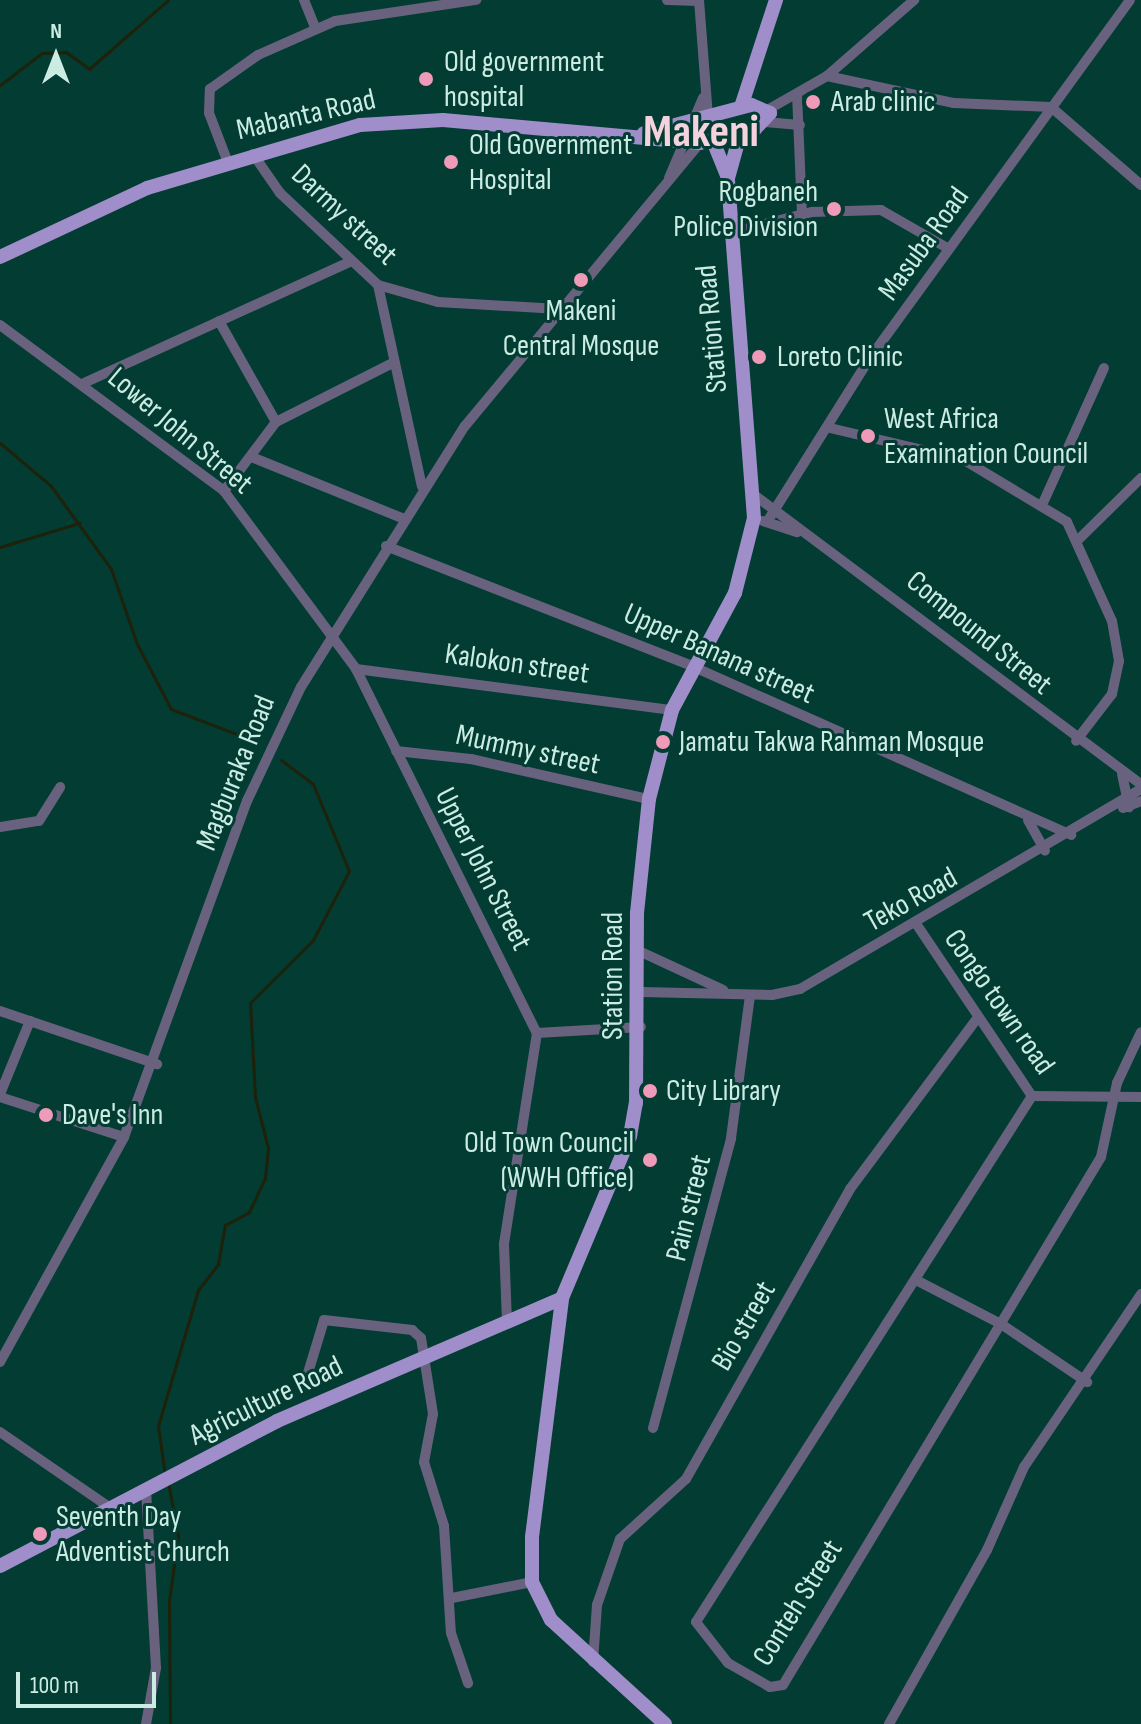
<!DOCTYPE html>
<html>
<head>
<meta charset="utf-8">
<style>
	body { margin:0 }
	#map { position:relative; width:1141px; height:1724px; overflow:hidden; background:#033c32; font-family:"Sofia Sans Condensed",sans-serif }
	div>[style] { position:absolute }
	.stream>* { height:3px; margin:-1.5px; padding:0 1.5px; transform-origin:1.5px; border-radius:1.5px; background:#1e220a }
	.minor>* { height:10px; margin:-5px; padding:0 5px; transform-origin:5px; border-radius:5px; background:#69627f }
	.major>* { height:14px; margin:-7px; padding:0 7px; transform-origin:7px; border-radius:7px; background:#9f8eca }
	.dots>* { width:22px; height:22px; translate:-50% -50%; box-sizing:border-box; border:4px solid #033c32; border-radius:50% }
	span { translate:-50% -50%; white-space:nowrap; text-align:center; line-height:1.15; -webkit-text-stroke:6px #033c32; paint-order:stroke }
	.poi-label { font-size:30px; color:#cbece3 }
	.left { translate:0 -50%; text-align:left }
	.right { translate:-100% -50%; text-align:right }
	.street-label { font-size:30px; color:#cbece3 }
	.town-label { font-size:46px; color:#f5d3de; font-weight:700 }
	.north { position:absolute; left:16px; top:16px; width:80px; height:80px; -webkit-text-stroke:6px #033c32; paint-order:stroke; rotate:0deg; font-size:22px; font-weight:700; line-height:32px; text-align:center; color:#cbece3 }
	.north::after { content:''; display:block; margin:auto; width:28px; height:36px; background:#cbece3; clip-path:polygon(50% 0,100% 100%,50% 72%,0 100%) }
	.scale { position:absolute; left:16px; top:1672px; width:140px; height:36px; box-sizing:border-box; border:4px solid #cbece3; border-top:0; padding-left:10px; font-size:24px; line-height:28px; white-space:nowrap; color:#cbece3; -webkit-text-stroke:6px #033c32; paint-order:stroke }
</style>
</head>
<body>
<div id="map">
	<div class="stream">
		<div style="left:0;top:85px;width:53px;rotate:-37.3deg"></div>
		<div style="left:42px;top:53px;width:24px;rotate:-2deg"></div>
		<div style="left:66px;top:52px;width:29px;rotate:36deg"></div>
		<div style="left:89px;top:69px;width:105px;rotate:-41.1deg"></div>
		<div style="left:0;top:443px;width:67px;rotate:40.1deg"></div>
		<div style="left:51px;top:486px;width:102px;rotate:54.1deg"></div>
		<div style="left:111px;top:569px;width:79px;rotate:70.9deg"></div>
		<div style="left:137px;top:644px;width:73px;rotate:62.4deg"></div>
		<div style="left:171px;top:709px;width:90px;rotate:20.9deg"></div>
		<div style="left:0;top:547px;width:83px;rotate:-16.9deg"></div>
		<div style="left:165px;top:1475px;width:49px;rotate:-98.1deg"></div>
		<div style="left:158px;top:1426px;width:142px;rotate:-73.6deg"></div>
		<div style="left:198px;top:1290px;width:33px;rotate:-52deg"></div>
		<div style="left:218px;top:1264px;width:40px;rotate:-80deg"></div>
		<div style="left:225px;top:1225px;width:27px;rotate:-28deg"></div>
		<div style="left:249px;top:1212px;width:38px;rotate:-65deg"></div>
		<div style="left:265px;top:1178px;width:30px;rotate:-84deg"></div>
		<div style="left:268px;top:1148px;width:53px;rotate:-104.3deg"></div>
		<div style="left:255px;top:1097px;width:94px;rotate:-93deg"></div>
		<div style="left:250px;top:1003px;width:89px;rotate:-45deg"></div>
		<div style="left:313px;top:940px;width:78px;rotate:-62.4deg"></div>
		<div style="left:349px;top:871px;width:94px;rotate:-112.5deg"></div>
		<div style="left:313px;top:784px;width:40px;rotate:-143deg"></div>
		<div style="left:168px;top:1482px;width:55px;rotate:79.5deg"></div>
		<div style="left:178px;top:1536px;width:66px;rotate:97.9deg"></div>
		<div style="left:169px;top:1601px;width:123px;rotate:89.5deg"></div>
	</div>
	<div class="minor">
		<div style="left:304px;top:0;width:31px;rotate:68deg"></div>
		<div style="left:667px;top:0;width:32px;rotate:2deg"></div>
		<div style="left:699px;top:0;width:118px;rotate:85.6deg"></div>
		<div style="left:827px;top:76px;width:130px;rotate:12deg"></div>
		<div style="left:954px;top:103px;width:97px;rotate:2.4deg"></div>
		<div style="left:1051px;top:107px;width:119px;rotate:40.9deg"></div>
		<div style="left:797px;top:94px;width:120px;rotate:87.6deg"></div>
		<div style="left:769px;top:109px;width:67px;rotate:-29.6deg"></div>
		<div style="left:827px;top:76px;width:116px;rotate:-41.1deg"></div>
		<div style="left:765px;top:122px;width:35px;rotate:5deg"></div>
		<div style="left:253px;top:154px;width:47px;rotate:55.3deg"></div>
		<div style="left:280px;top:193px;width:134px;rotate:43.2deg"></div>
		<div style="left:378px;top:285px;width:62px;rotate:15.8deg"></div>
		<div style="left:438px;top:302px;width:121px;rotate:3.3deg"></div>
		<div style="left:227px;top:160px;width:50px;rotate:-111deg"></div>
		<div style="left:209px;top:113px;width:24px;rotate:-88deg"></div>
		<div style="left:210px;top:89px;width:59px;rotate:-35.3deg"></div>
		<div style="left:258px;top:55px;width:84px;rotate:-23.8deg"></div>
		<div style="left:335px;top:21px;width:143px;rotate:-8.5deg"></div>
		<div style="left:669px;top:178px;width:87px;rotate:-67deg"></div>
		<div style="left:730px;top:233px;width:85px;rotate:-14.4deg"></div>
		<div style="left:812px;top:212px;width:69px;rotate:-1.7deg"></div>
		<div style="left:881px;top:210px;width:78px;rotate:29.8deg"></div>
		<div style="left:378px;top:285px;width:206px;rotate:77.7deg"></div>
		<div style="left:219px;top:321px;width:116px;rotate:60.6deg"></div>
		<div style="left:0;top:325px;width:279px;rotate:36.5deg"></div>
		<div style="left:224px;top:491px;width:222px;rotate:53.4deg"></div>
		<div style="left:356px;top:669px;width:407px;rotate:63.6deg"></div>
		<div style="left:537px;top:1033px;width:214px;rotate:98.9deg"></div>
		<div style="left:504px;top:1244px;width:77px;rotate:87.8deg"></div>
		<div style="left:84px;top:383px;width:292px;rotate:-24.5deg"></div>
		<div style="left:830px;top:428px;width:138px;rotate:13.4deg"></div>
		<div style="left:964px;top:460px;width:120px;rotate:31deg"></div>
		<div style="left:1067px;top:522px;width:109px;rotate:65.6deg"></div>
		<div style="left:1112px;top:621px;width:41px;rotate:80.1deg"></div>
		<div style="left:1119px;top:661px;width:34px;rotate:102deg"></div>
		<div style="left:1112px;top:694px;width:59px;rotate:127.5deg"></div>
		<div style="left:254px;top:458px;width:160px;rotate:22.1deg"></div>
		<div style="left:224px;top:491px;width:86px;rotate:-53deg"></div>
		<div style="left:276px;top:422px;width:129px;rotate:-26.8deg"></div>
		<div style="left:753px;top:494px;width:484px;rotate:36.8deg"></div>
		<div style="left:1043px;top:503px;width:148px;rotate:-65.7deg"></div>
		<div style="left:763px;top:521px;width:36px;rotate:18deg"></div>
		<div style="left:767px;top:522px;width:194px;rotate:-57.9deg"></div>
		<div style="left:870px;top:358px;width:442px;rotate:-54deg"></div>
		<div style="left:1079px;top:539px;width:87px;rotate:-44.5deg"></div>
		<div style="left:386px;top:546px;width:331px;rotate:21.4deg"></div>
		<div style="left:694px;top:667px;width:413px;rotate:24deg"></div>
		<div style="left:356px;top:669px;width:319px;rotate:7.4deg"></div>
		<div style="left:396px;top:751px;width:75px;rotate:6.1deg"></div>
		<div style="left:471px;top:759px;width:182px;rotate:12.7deg"></div>
		<div style="left:1122px;top:774px;width:34px;rotate:78deg"></div>
		<div style="left:1123px;top:808px;width:19px;rotate:-21deg"></div>
		<div style="left:1028px;top:820px;width:35px;rotate:61deg"></div>
		<div style="left:0;top:827px;width:39px;rotate:-9deg"></div>
		<div style="left:39px;top:821px;width:40px;rotate:-58deg"></div>
		<div style="left:917px;top:925px;width:206px;rotate:56.1deg"></div>
		<div style="left:1032px;top:1096px;width:109px;rotate:0.5deg"></div>
		<div style="left:639px;top:951px;width:93px;rotate:24.9deg"></div>
		<div style="left:641px;top:992px;width:131px;rotate:1.3deg"></div>
		<div style="left:772px;top:995px;width:29px;rotate:-12deg"></div>
		<div style="left:800px;top:989px;width:395px;rotate:-30.4deg"></div>
		<div style="left:0;top:1011px;width:166px;rotate:18.7deg"></div>
		<div style="left:537px;top:1033px;width:104px;rotate:-3.3deg"></div>
		<div style="left:0;top:1094px;width:79px;rotate:-67.7deg"></div>
		<div style="left:1032px;top:1096px;width:624px;rotate:122.57deg"></div>
		<div style="left:696px;top:1622px;width:52px;rotate:52deg"></div>
		<div style="left:728px;top:1663px;width:48px;rotate:29.7deg"></div>
		<div style="left:770px;top:1687px;width:13px;rotate:-9deg"></div>
		<div style="left:783px;top:1685px;width:616px;rotate:-58.94deg"></div>
		<div style="left:1101px;top:1157px;width:76px;rotate:-77.8deg"></div>
		<div style="left:1117px;top:1083px;width:56px;rotate:-64.8deg"></div>
		<div style="left:0;top:1097px;width:130px;rotate:17.9deg"></div>
		<div style="left:916px;top:1280px;width:96px;rotate:27.4deg"></div>
		<div style="left:1001px;top:1324px;width:104px;rotate:34deg"></div>
		<div style="left:0;top:1362px;width:257px;rotate:-61.1deg"></div>
		<div style="left:124px;top:1137px;width:358px;rotate:-69.9deg"></div>
		<div style="left:247px;top:801px;width:126px;rotate:-64.7deg"></div>
		<div style="left:301px;top:687px;width:308px;rotate:-57.9deg"></div>
		<div style="left:465px;top:426px;width:368px;rotate:-50.3deg"></div>
		<div style="left:304px;top:1386px;width:69px;rotate:-73.1deg"></div>
		<div style="left:324px;top:1320px;width:89px;rotate:6.5deg"></div>
		<div style="left:412px;top:1330px;width:12px;rotate:42deg"></div>
		<div style="left:421px;top:1338px;width:77px;rotate:81deg"></div>
		<div style="left:433px;top:1414px;width:49px;rotate:100.6deg"></div>
		<div style="left:424px;top:1462px;width:67px;rotate:72.6deg"></div>
		<div style="left:444px;top:1526px;width:107px;rotate:86.3deg"></div>
		<div style="left:451px;top:1633px;width:53px;rotate:71.2deg"></div>
		<div style="left:653px;top:1428px;width:300px;rotate:-74.9deg"></div>
		<div style="left:731px;top:1138px;width:143px;rotate:-82.4deg"></div>
		<div style="left:0;top:1432px;width:136px;rotate:34.5deg"></div>
		<div style="left:452px;top:1598px;width:82px;rotate:-11.3deg"></div>
		<div style="left:593px;top:1662px;width:57px;rotate:-86deg"></div>
		<div style="left:597px;top:1605px;width:70px;rotate:-70.8deg"></div>
		<div style="left:620px;top:1539px;width:89px;rotate:-42.3deg"></div>
		<div style="left:686px;top:1479px;width:333px;rotate:-60.5deg"></div>
		<div style="left:850px;top:1189px;width:211px;rotate:-53.3deg"></div>
		<div style="left:146px;top:1724px;width:57px;rotate:-79.9deg"></div>
		<div style="left:156px;top:1668px;width:179px;rotate:-93.2deg"></div>
		<div style="left:889px;top:1724px;width:200px;rotate:-60.6deg"></div>
		<div style="left:987px;top:1550px;width:91px;rotate:-66deg"></div>
		<div style="left:1024px;top:1467px;width:209px;rotate:-55.9deg"></div>
	</div>
	<div class="major">
		<div style="left:741px;top:107px;width:113px;rotate:-71.9deg"></div>
		<div style="left:728px;top:178px;width:45px;rotate:-74.4deg"></div>
		<div style="left:0;top:257px;width:162px;rotate:-25.1deg"></div>
		<div style="left:147px;top:188px;width:222px;rotate:-16.5deg"></div>
		<div style="left:360px;top:125px;width:83px;rotate:-3.4deg"></div>
		<div style="left:443px;top:120px;width:258px;rotate:5.1deg"></div>
		<div style="left:700px;top:143px;width:57px;rotate:-14.3deg"></div>
		<div style="left:755px;top:129px;width:22px;rotate:-47deg"></div>
		<div style="left:770px;top:113px;width:21px;rotate:-157deg"></div>
		<div style="left:751px;top:105px;width:111px;rotate:165.3deg"></div>
		<div style="left:0;top:1566px;width:313px;rotate:-27.6deg"></div>
		<div style="left:277px;top:1421px;width:310px;rotate:-23.3deg"></div>
		<div style="left:665px;top:1724px;width:154px;rotate:-137.6deg"></div>
		<div style="left:551px;top:1620px;width:42px;rotate:-116.6deg"></div>
		<div style="left:532px;top:1582px;width:45px;rotate:-90deg"></div>
		<div style="left:532px;top:1537px;width:241px;rotate:-82.8deg"></div>
		<div style="left:562px;top:1298px;width:176px;rotate:-67.2deg"></div>
		<div style="left:630px;top:1136px;width:34px;rotate:-80deg"></div>
		<div style="left:636px;top:1103px;width:190px;rotate:-89.7deg"></div>
		<div style="left:637px;top:913px;width:115px;rotate:-84deg"></div>
		<div style="left:649px;top:799px;width:92px;rotate:-75.5deg"></div>
		<div style="left:672px;top:710px;width:133px;rotate:-61.7deg"></div>
		<div style="left:735px;top:593px;width:77px;rotate:-75.8deg"></div>
		<div style="left:754px;top:518px;width:341px;rotate:-94.4deg"></div>
		<div style="left:728px;top:178px;width:40px;rotate:-112deg"></div>
	</div>
	<div class="dots">
		<div style="left:426px;top:79px;background:#ef9ab8"></div>
		<div style="left:813px;top:102px;background:#ef9ab8"></div>
		<div style="left:451px;top:162px;background:#ef9ab8"></div>
		<div style="left:834px;top:209px;background:#ef9ab8"></div>
		<div style="left:581px;top:280px;background:#ef9ab8"></div>
		<div style="left:759px;top:357px;background:#ef9ab8"></div>
		<div style="left:868px;top:436px;background:#ef9ab8"></div>
		<div style="left:663px;top:742px;background:#ef9ab8"></div>
		<div style="left:650px;top:1091px;background:#ef9ab8"></div>
		<div style="left:46px;top:1115px;background:#ef9ab8"></div>
		<div style="left:650px;top:1160px;background:#ef9ab8"></div>
		<div style="left:40px;top:1534px;background:#ef9ab8"></div>
	</div>
	<div class="poi-label">
		<span class="left" style="left:444px;top:79px">Old government<br>hospital</span>
		<span class="left" style="left:831px;top:102px">Arab clinic</span>
		<span class="left" style="left:469px;top:162px">Old Government<br>Hospital</span>
		<span class="right" style="left:818px;top:209px">Rogbaneh<br>Police Division</span>
		<span style="left:581px;top:328px">Makeni<br>Central Mosque</span>
		<span class="left" style="left:777px;top:357px">Loreto Clinic</span>
		<span class="left" style="left:884px;top:436px">West Africa<br>Examination Council</span>
		<span class="left" style="left:679px;top:742px">Jamatu Takwa Rahman Mosque</span>
		<span class="left" style="left:666px;top:1091px">City Library</span>
		<span class="left" style="left:62px;top:1115px">Dave's Inn</span>
		<span class="right" style="left:634px;top:1160px">Old Town Council<br>(WWH Office)</span>
		<span class="left" style="left:56px;top:1534px">Seventh Day<br>Adventist Church</span>
	</div>
	<div class="street-label">
		<span style="left:306px;top:115px;rotate:-13deg">Mabanta Road</span>
		<span style="left:344px;top:215px;rotate:43deg">Darmy street</span>
		<span style="left:924px;top:244px;rotate:-54deg">Masuba Road</span>
		<span style="left:712px;top:329px;rotate:-95deg">Station Road</span>
		<span style="left:180px;top:431px;rotate:40deg">Lower John Street</span>
		<span style="left:979px;top:633px;rotate:39deg">Compound Street</span>
		<span style="left:719px;top:654px;rotate:24deg">Upper Banana street</span>
		<span style="left:517px;top:664px;rotate:8deg">Kalokon street</span>
		<span style="left:528px;top:750px;rotate:12deg">Mummy street</span>
		<span style="left:236px;top:773px;rotate:-68deg">Magburaka Road</span>
		<span style="left:483px;top:869px;rotate:63deg">Upper John Street</span>
		<span style="left:911px;top:900px;rotate:-29deg">Teko Road</span>
		<span style="left:613px;top:976px;rotate:-90deg">Station Road</span>
		<span style="left:999px;top:1002px;rotate:55deg">Congo town road</span>
		<span style="left:689px;top:1208px;rotate:-76deg">Pain street</span>
		<span style="left:744px;top:1326px;rotate:-60deg">Bio street</span>
		<span style="left:266px;top:1401px;rotate:-26deg">Agriculture Road</span>
		<span style="left:798px;top:1603px;rotate:-58deg">Conteh Street</span>
	</div>
	<div class="town-label">
		<span style="left:701px;top:133px">Makeni</span>
	</div>
	<div class="north">N</div>
	<div class="scale">100 m</div>
</div>
</body>
</html>
